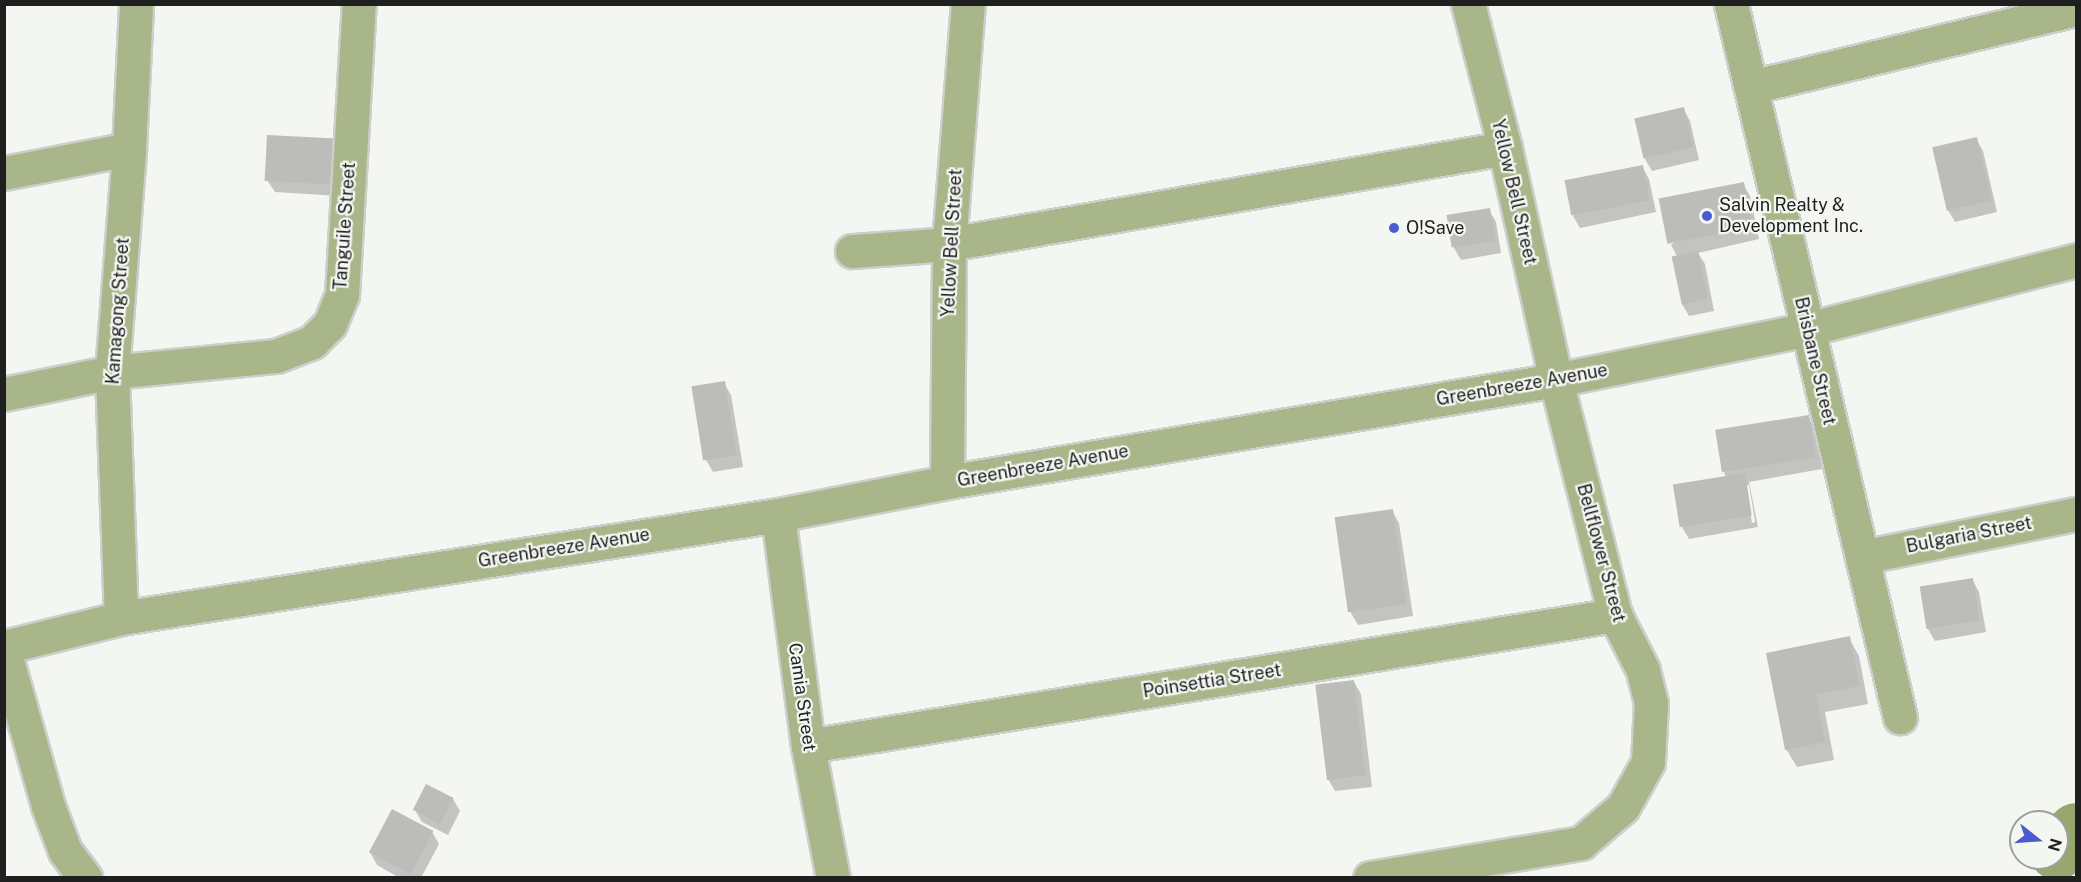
<!DOCTYPE html>
<html>
<head>
<meta charset="utf-8">
<style>
	body { margin:0 }
	#map { position:relative; width:2081px; height:882px; overflow:hidden; background:#f4f6f2; font-family:"Public Sans",sans-serif }
	div>[style] { position:absolute }
	.shadow>* { inset:0; background:#0003 }
	.river>* { height:56px; margin:-28px; padding:0 28px; transform-origin:28px; border-radius:28px; background:#96a86d }
	.building>* { inset:0; background:#bcbdba; transform-origin:0 0 }
	.roads { filter:drop-shadow(2px 0 #cdcfcc) drop-shadow(-2px 0 #cdcfcc) drop-shadow(0 2px #cdcfcc) drop-shadow(0 -2px #cdcfcc) }
	.minor>* { height:33px; margin:-16.5px; padding:0 16.5px; transform-origin:16.5px; border-radius:16.5px; background:#a8b689 }
	.dots>* { width:16px; height:16px; translate:-50% -50%; box-sizing:border-box; border:3px solid #f4f6f2; border-radius:50% }
	span { translate:-50% -50%; white-space:nowrap; text-align:center; line-height:1.15; -webkit-text-stroke:4.5px #f4f6f2; paint-order:stroke }
	.street-label { font-size:18px; color:#1e1f1e }
	.poi-label { font-size:18px; color:#1e1f1e }
	.left { translate:0 -50%; text-align:left }
	.frame { position:absolute; inset:0; border:6px solid #1e1f1e; pointer-events:none }
	.north { position:absolute; left:2009px; top:810px; width:60px; height:60px; box-sizing:border-box; background:#f4f6f2; border:2px solid #9ea09d; border-radius:50%; rotate:107deg; font-size:16px; font-weight:700; line-height:24px; text-align:center; color:#1e1f1e }
	.north::after { content:''; display:block; margin:auto; width:21px; height:27px; background:#4a5acf; clip-path:polygon(50% 0,100% 100%,50% 72%,0 100%) }
</style>
</head>
<body>
<div id="map">
	<div class="shadow">
		<div style="clip-path:polygon(1683px 108px,1690px 121px,1699px 160px,1652px 171px,1645px 159px,1636px 119px)"></div>
		<div style="clip-path:polygon(1976px 139px,1983px 151px,1997px 212px,1955px 222px,1948px 210px,1934px 149px)"></div>
		<div style="clip-path:polygon(335px 140px,339px 196px,275px 192px,267px 180px)"></div>
		<div style="clip-path:polygon(1642px 166px,1649px 179px,1656px 212px,1580px 228px,1573px 216px)"></div>
		<div style="clip-path:polygon(1743px 184px,1750px 196px,1759px 239px,1698px 253px,1705px 264px,1714px 311px,1689px 316px,1682px 304px,1677px 256px,1671px 245px)"></div>
		<div style="clip-path:polygon(1489px 210px,1496px 222px,1501px 253px,1461px 260px,1454px 248px,1448px 217px)"></div>
		<div style="clip-path:polygon(724px 383px,731px 395px,743px 467px,713px 472px,706px 460px,694px 388px)"></div>
		<div style="clip-path:polygon(evenodd,1808px 417px,1815px 429px,1822px 469px,1749px 482px,1758px 527px,1689px 539px,1682px 527px,1675px 486px,1726px 477px,1724px 473px,1808px 417px,1746px 485px,1749px 485px,1755px 522px,1752px 523px,1746px 485px)"></div>
		<div style="clip-path:polygon(1392px 511px,1399px 523px,1413px 616px,1358px 625px,1351px 613px,1336px 520px)"></div>
		<div style="clip-path:polygon(1972px 579px,1979px 592px,1986px 632px,1935px 641px,1928px 629px)"></div>
		<div style="clip-path:polygon(1849px 638px,1859px 656px,1868px 704px,1825px 712px,1834px 760px,1797px 767px,1786px 749px,1768px 654px)"></div>
		<div style="clip-path:polygon(1354px 682px,1361px 694px,1372px 787px,1335px 791px,1328px 779px)"></div>
		<div style="clip-path:polygon(453px 799px,460px 811px,448px 835px,422px 822px,415px 810px)"></div>
		<div style="clip-path:polygon(432px 832px,439px 844px,421px 878px,400px 878px,377px 865px,370px 852px)"></div>
	</div>
	<div class="river">
		<div style="left:2057px;top:852px;width:28px;rotate:-48deg"></div>
	</div>
	<div class="building">
		<div style="left:1684px;top:107px;width:41px;height:51px;rotate:77deg"></div>
		<div style="left:267px;top:135px;width:69px;height:46px;rotate:3deg"></div>
		<div style="left:1977px;top:137px;width:65px;height:46px;rotate:77deg"></div>
		<div style="left:1643px;top:165px;width:36px;height:80px;rotate:79deg"></div>
		<div style="left:1744px;top:182px;width:46px;height:87px;rotate:79deg"></div>
		<div style="left:1490px;top:208px;width:33px;height:44px;rotate:81deg"></div>
		<div style="left:1698px;top:251px;width:49px;height:27px;rotate:78deg"></div>
		<div style="left:725px;top:381px;width:75px;height:34px;rotate:81deg"></div>
		<div style="left:1809px;top:415px;width:43px;height:95px;rotate:81deg"></div>
		<div style="left:1745px;top:473px;width:43px;height:73px;rotate:81deg"></div>
		<div style="left:1393px;top:509px;width:96px;height:59px;rotate:82deg"></div>
		<div style="left:1973px;top:578px;width:43px;height:54px;rotate:81deg"></div>
		<div style="clip-path:polygon(1850px 636px,1859px 686px,1816px 694px,1825px 742px,1785px 750px,1766px 653px)"></div>
		<div style="left:1354px;top:680px;width:96px;height:39px;rotate:83deg"></div>
		<div style="left:426px;top:784px;width:31px;height:29px;rotate:27deg"></div>
		<div style="left:392px;top:809px;width:47px;height:49px;rotate:28deg"></div>
	</div>
	<div class="roads">
		<div class="minor">
			<div style="left:1731px;top:4px;width:733px;rotate:76.67deg"></div>
			<div style="left:1751px;top:87px;width:334px;rotate:-13.5deg"></div>
			<div style="left:4px;top:173px;width:127px;rotate:-10.9deg"></div>
			<div style="left:852px;top:251px;width:97px;rotate:-4.1deg"></div>
			<div style="left:949px;top:244px;width:564px;rotate:-9.8deg"></div>
			<div style="left:4px;top:394px;width:110px;rotate:-11.5deg"></div>
			<div style="left:112px;top:372px;width:165px;rotate:-5.6deg"></div>
			<div style="left:276px;top:356px;width:39px;rotate:-21deg"></div>
			<div style="left:312px;top:342px;width:25px;rotate:-45deg"></div>
			<div style="left:330px;top:324px;width:31px;rotate:-68deg"></div>
			<div style="left:342px;top:295px;width:291px;rotate:-86.7deg"></div>
			<div style="left:947px;top:482px;width:238px;rotate:-89.5deg"></div>
			<div style="left:949px;top:244px;width:241px;rotate:-85.5deg"></div>
			<div style="left:778px;top:515px;width:233px;rotate:82.6deg"></div>
			<div style="left:808px;top:746px;width:134px;rotate:79.3deg"></div>
			<div style="left:1862px;top:557px;width:218px;rotate:-11.4deg"></div>
			<div style="left:121px;top:618px;width:246px;rotate:-92.1deg"></div>
			<div style="left:112px;top:372px;width:224px;rotate:-85.6deg"></div>
			<div style="left:129px;top:149px;width:145px;rotate:-87.2deg"></div>
			<div style="left:4px;top:647px;width:121px;rotate:-13.9deg"></div>
			<div style="left:121px;top:618px;width:665px;rotate:-8.91deg"></div>
			<div style="left:778px;top:515px;width:172px;rotate:-11deg"></div>
			<div style="left:947px;top:482px;width:617px;rotate:-9.51deg"></div>
			<div style="left:1556px;top:380px;width:257px;rotate:-11.4deg"></div>
			<div style="left:1808px;top:329px;width:277px;rotate:-14.4deg"></div>
			<div style="left:4px;top:650px;width:162px;rotate:74.2deg"></div>
			<div style="left:48px;top:806px;width:48px;rotate:69.3deg"></div>
			<div style="left:65px;top:851px;width:34px;rotate:53deg"></div>
			<div style="left:808px;top:746px;width:818px;rotate:-9.22deg"></div>
			<div style="left:1370px;top:878px;width:214px;rotate:-9.4deg"></div>
			<div style="left:1581px;top:843px;width:55px;rotate:-40.6deg"></div>
			<div style="left:1623px;top:807px;width:51px;rotate:-60.9deg"></div>
			<div style="left:1648px;top:762px;width:59px;rotate:-87.1deg"></div>
			<div style="left:1651px;top:703px;width:34px;rotate:-104deg"></div>
			<div style="left:1643px;top:670px;width:62px;rotate:-117deg"></div>
			<div style="left:1615px;top:615px;width:242px;rotate:-104.1deg"></div>
			<div style="left:1556px;top:380px;width:238px;rotate:-102.4deg"></div>
			<div style="left:1505px;top:148px;width:149px;rotate:-104.4deg"></div>
		</div>
	</div>
	<div class="dots">
		<div style="left:1707px;top:216px;background:#4a5acf"></div>
		<div style="left:1394px;top:228px;background:#4a5acf"></div>
	</div>
	<div class="street-label">
		<span style="left:1514px;top:192px;rotate:77deg">Yellow Bell Street</span>
		<span style="left:345px;top:226px;rotate:-86deg">Tanguile Street</span>
		<span style="left:952px;top:243px;rotate:-87deg">Yellow Bell Street</span>
		<span style="left:118px;top:311px;rotate:-86deg">Kamagong Street</span>
		<span style="left:1815px;top:361px;rotate:77deg">Brisbane Street</span>
		<span style="left:1522px;top:385px;rotate:-10deg">Greenbreeze Avenue</span>
		<span style="left:1043px;top:466px;rotate:-10deg">Greenbreeze Avenue</span>
		<span style="left:1969px;top:535px;rotate:-11deg">Bulgaria Street</span>
		<span style="left:564px;top:548px;rotate:-9deg">Greenbreeze Avenue</span>
		<span style="left:1601px;top:553px;rotate:75deg">Bellflower Street</span>
		<span style="left:1212px;top:681px;rotate:-9deg">Poinsettia Street</span>
		<span style="left:802px;top:697px;rotate:82deg">Camia Street</span>
	</div>
	<div class="poi-label">
		<span class="left" style="left:1719px;top:216px">Salvin Realty &amp;<br>Development Inc.</span>
		<span class="left" style="left:1406px;top:228px">O!Save</span>
	</div>
	<div class="frame"></div>
	<div class="north">N</div>
</div>
</body>
</html>
